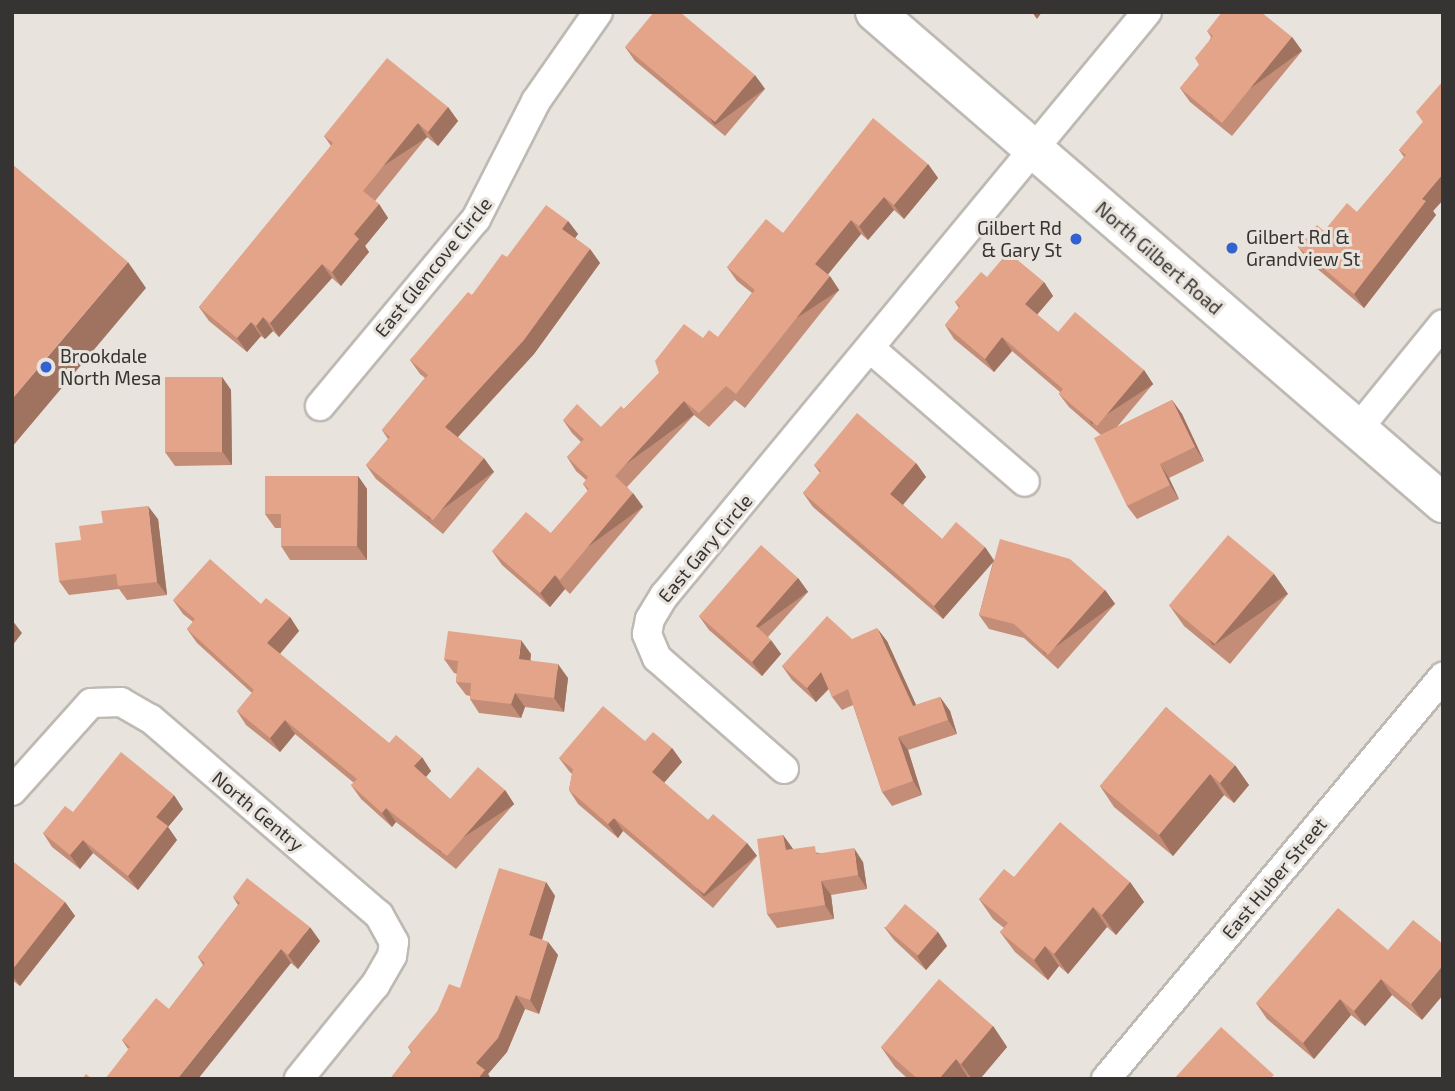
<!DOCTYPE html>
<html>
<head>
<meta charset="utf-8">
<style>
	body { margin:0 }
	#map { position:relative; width:1455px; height:1091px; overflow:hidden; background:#e8e3dc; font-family:"Exo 2",sans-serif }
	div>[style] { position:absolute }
	.roads { filter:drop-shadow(2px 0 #beb9b3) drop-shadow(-2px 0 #beb9b3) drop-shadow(0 2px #beb9b3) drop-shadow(0 -2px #beb9b3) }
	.street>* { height:28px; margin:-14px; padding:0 14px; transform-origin:14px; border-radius:14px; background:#fff }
	.primary>* { height:38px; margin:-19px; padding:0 19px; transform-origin:19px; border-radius:19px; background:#fff }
	.wall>* { inset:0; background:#c48d77 }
	.shaded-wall>* { inset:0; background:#a07361; transform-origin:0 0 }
	.building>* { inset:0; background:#e4a48a; transform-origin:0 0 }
	.dots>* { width:19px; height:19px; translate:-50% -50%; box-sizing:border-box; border:4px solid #e8e3dc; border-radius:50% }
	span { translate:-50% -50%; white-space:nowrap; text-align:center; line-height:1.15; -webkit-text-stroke:6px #e8e3dc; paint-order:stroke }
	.poi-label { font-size:19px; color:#363432 }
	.right { translate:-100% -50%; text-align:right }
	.left { translate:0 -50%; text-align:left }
	.street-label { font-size:19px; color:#363432 }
	.frame { position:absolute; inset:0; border:14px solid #363432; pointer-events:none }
</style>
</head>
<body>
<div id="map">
	<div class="roads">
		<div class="street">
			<div style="left:871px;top:349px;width:203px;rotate:40.8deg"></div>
			<div style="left:320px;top:406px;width:244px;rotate:-50.2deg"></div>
			<div style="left:476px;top:219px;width:132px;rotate:-63deg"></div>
			<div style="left:536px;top:101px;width:108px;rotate:-55.1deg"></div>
			<div style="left:1357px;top:430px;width:136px;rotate:-50.9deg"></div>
			<div style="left:784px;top:769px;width:169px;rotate:-138.8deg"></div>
			<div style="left:657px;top:658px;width:26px;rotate:-113deg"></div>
			<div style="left:647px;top:634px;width:15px;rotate:-79deg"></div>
			<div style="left:650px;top:619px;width:27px;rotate:-59deg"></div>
			<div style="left:664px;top:596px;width:758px;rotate:-50.41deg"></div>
			<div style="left:12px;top:791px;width:118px;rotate:-48.1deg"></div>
			<div style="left:91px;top:703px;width:30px;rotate:-2deg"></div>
			<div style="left:121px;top:702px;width:34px;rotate:30deg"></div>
			<div style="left:151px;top:719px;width:301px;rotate:40.7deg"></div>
			<div style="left:379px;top:915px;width:31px;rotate:61deg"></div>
			<div style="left:394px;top:942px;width:14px;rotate:98deg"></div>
			<div style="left:392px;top:956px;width:34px;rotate:120deg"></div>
			<div style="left:375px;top:985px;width:121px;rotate:129deg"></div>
			<div style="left:1106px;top:1079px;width:525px;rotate:-50.03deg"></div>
		</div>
		<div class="primary">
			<div style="left:875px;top:12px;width:751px;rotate:40.84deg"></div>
		</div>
	</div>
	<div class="wall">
		<div style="clip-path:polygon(1207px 31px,1292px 37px,1302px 51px,1232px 136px,1190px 102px,1180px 88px,1199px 65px,1211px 37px)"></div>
		<div style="clip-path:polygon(625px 47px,765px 89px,725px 136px,635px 61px)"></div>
		<div style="clip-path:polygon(1443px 81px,1443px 200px,1433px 211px,1436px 215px,1364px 308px,1308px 261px,1298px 247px,1357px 212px,1404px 157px,1399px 150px,1423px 122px)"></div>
		<div style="clip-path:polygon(448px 107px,458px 121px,438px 146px,427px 137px,375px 201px,379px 204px,388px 218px,365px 246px,369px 252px,341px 286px,332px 278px,279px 337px,273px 331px,265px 339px,261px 336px,247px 352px,209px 321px,199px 307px,331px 146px,324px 136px)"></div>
		<div style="clip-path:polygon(928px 164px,938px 178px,904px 219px,894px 210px,868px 240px,861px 234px,828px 274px,839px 290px,745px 408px,735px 400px,709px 427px,694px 415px,627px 487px,643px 507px,570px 594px,565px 589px,550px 607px,502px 565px,492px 551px,551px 533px,588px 491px,583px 484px,586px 480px,576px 471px,567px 457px,581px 442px,572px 433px,563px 420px,601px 427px,624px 409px,659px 373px,703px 338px,718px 337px,752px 293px,737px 281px,727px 267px,783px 233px)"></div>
		<div style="clip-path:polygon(568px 221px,578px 234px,575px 238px,590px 249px,600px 263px,534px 354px,458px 437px,494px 472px,443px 534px,376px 479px,366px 465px,388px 439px,382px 430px,425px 378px,420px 374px,410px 360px,472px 295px,507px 257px)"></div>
		<div style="clip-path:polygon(987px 277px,1044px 282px,1053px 296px,1037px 315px,1058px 332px,1144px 370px,1153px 384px,1117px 427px,1172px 400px,1182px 414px,1204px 461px,1169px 478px,1179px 499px,1137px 519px,1127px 506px,1101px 435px,1069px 407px,1059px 394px,1060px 392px,1012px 351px,994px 372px,954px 339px,945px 325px,959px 308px,955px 302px)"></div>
		<div style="clip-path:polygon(222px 377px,231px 390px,232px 465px,175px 466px,165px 452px)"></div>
		<div style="clip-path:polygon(916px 463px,926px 477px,903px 505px,942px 539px,985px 547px,994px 560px,1105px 590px,1115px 604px,1058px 669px,1024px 638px,989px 629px,979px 615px,993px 562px,943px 619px,813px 507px,803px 493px,820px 473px,814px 465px)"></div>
		<div style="clip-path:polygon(358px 476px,367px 489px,367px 560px,290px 560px,281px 546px,281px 528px,275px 528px,265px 514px)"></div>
		<div style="clip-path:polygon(158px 519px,167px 595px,127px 600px,119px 589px,69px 595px,59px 581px,81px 540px)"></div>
		<div style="clip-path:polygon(1274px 574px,1288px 594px,1230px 664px,1184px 626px,1169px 605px)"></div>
		<div style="clip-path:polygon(798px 578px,808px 592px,768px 637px,781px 654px,762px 676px,709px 630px,699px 616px)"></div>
		<div style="clip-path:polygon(173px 600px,261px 604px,290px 617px,299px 631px,280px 654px,389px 743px,431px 771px,426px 777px,450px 799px,505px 790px,514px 804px,456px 869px,396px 822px,392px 827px,361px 799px,351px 785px,354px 783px,295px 734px,280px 752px,246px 725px,237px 711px,252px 693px,197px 643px,187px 629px,193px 622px,183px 614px)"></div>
		<div style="clip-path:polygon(852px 639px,887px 641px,916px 705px,940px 697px,950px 711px,957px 734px,908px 750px,922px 795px,892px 806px,882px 792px,853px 705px,842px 710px,832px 697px,829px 689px,816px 702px,792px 680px,782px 666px)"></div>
		<div style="clip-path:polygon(531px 654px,530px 660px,568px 678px,564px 712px,525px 707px,521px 718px,479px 713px,470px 699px,470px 696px,466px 695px,456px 682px,457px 674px,454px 673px,444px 659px)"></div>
		<div style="clip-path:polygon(1166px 707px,1249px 785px,1234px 803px,1224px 795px,1173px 856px,1114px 807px,1100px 786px)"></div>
		<div style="clip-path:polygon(645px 741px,672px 748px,682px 762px,664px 783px,708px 820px,747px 843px,757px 856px,713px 908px,623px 831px,618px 838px,578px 804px,569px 790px,572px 774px,569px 771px,559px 758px)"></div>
		<div style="clip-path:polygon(183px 809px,168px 827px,177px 840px,138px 890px,93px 853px,80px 869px,52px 847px,43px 833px,73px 812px)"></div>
		<div style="clip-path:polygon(783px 835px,793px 849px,820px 853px,863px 862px,867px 889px,831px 895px,834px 919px,777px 928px,767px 914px)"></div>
		<div style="clip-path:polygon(12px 861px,65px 902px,75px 916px,20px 986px,12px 980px)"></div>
		<div style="clip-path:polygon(1014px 877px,1130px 882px,1144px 902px,1116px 935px,1107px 927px,1068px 974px,1059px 966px,1048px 980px,1015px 952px,1000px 932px,1004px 928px,993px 919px,979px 899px)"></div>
		<div style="clip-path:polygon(546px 882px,555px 896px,542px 940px,548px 942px,558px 955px,539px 1014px,525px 1009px,507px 1052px,488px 1074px,491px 1079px,390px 1079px,411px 1052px,408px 1047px,437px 1012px,460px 988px)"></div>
		<div style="clip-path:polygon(233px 897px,320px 941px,298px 969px,291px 963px,128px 1049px,122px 1040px,169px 1009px,203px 965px,198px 957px,238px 905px)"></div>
		<div style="clip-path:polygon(884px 927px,938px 932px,947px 946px,926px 970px,894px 940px)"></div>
		<div style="clip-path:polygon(1388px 950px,1422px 1020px,1392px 995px,1365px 1026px,1351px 1015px,1314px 1059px,1267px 1019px,1256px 1003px)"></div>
		<div style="clip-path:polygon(993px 1026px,1007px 1047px,980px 1079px,908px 1079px,895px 1067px,881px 1047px)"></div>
	</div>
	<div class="shaded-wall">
		<div style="clip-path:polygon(1032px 12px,1042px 12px,1037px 19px)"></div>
		<div style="left:1292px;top:37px;width:17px;height:111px;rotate:54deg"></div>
		<div style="left:755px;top:75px;width:17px;height:62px;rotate:54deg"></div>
		<div style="clip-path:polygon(448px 107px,458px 121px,438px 146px,428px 132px)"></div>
		<div style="left:418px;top:123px;width:17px;height:87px;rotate:57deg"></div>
		<div style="clip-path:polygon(928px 164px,938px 178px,904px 219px,894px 205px)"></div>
		<div style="clip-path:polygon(1443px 174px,1443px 200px,1433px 211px,1436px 215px,1364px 308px,1354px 294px,1422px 199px)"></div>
		<div style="clip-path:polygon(884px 197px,894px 210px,868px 240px,859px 226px)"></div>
		<div style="clip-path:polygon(379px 204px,388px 218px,365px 246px,369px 252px,341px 286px,332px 272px,354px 234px)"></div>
		<div style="clip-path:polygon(851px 220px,861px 234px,825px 278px,815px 264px)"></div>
		<div style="clip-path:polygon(568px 221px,578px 234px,572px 242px,562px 229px)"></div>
		<div style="clip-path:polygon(590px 249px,600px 263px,534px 354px,455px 440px,445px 427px)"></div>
		<div style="clip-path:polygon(128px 262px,146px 288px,12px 447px,12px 399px)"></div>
		<div style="clip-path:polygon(322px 264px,332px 278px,279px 337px,270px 323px)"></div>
		<div style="left:830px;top:276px;width:17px;height:151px;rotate:57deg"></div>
		<div style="clip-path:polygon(1044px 282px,1053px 296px,1034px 318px,1025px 304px)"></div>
		<div style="clip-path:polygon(263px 317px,273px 331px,265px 339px,256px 326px)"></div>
		<div style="clip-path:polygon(251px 322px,261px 336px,247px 352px,237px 338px)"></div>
		<div style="clip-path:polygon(1002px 337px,1012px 351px,994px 372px,985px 359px)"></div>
		<div style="left:1144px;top:370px;width:17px;height:73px;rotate:57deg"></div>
		<div style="clip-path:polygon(222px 377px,231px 390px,232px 465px,222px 451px)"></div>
		<div style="clip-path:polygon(1172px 400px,1182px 414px,1204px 461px,1195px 447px)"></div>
		<div style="left:684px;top:401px;width:17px;height:102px;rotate:54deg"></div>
		<div style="left:484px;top:458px;width:17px;height:80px;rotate:54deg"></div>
		<div style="clip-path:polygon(916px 463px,926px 477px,900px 508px,890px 494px)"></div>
		<div style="clip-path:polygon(1160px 464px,1169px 478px,1179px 499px,1170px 485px)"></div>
		<div style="clip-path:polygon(358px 476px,367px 489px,367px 560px,357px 546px)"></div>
		<div style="left:633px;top:493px;width:17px;height:114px;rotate:54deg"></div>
		<div style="clip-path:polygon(148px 506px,158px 519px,167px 595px,157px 582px)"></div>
		<div style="clip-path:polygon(985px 547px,994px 561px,943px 619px,934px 606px)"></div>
		<div style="left:1274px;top:574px;width:24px;height:91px;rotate:55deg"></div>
		<div style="clip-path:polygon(555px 575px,565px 589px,550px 607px,540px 593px)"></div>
		<div style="left:798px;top:578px;width:17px;height:64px;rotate:54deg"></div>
		<div style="left:1105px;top:590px;width:17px;height:86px;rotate:54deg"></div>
		<div style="clip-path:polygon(290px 617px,299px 631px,277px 657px,267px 643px)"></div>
		<div style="clip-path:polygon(12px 620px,22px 633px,12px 646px)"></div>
		<div style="clip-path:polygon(877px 628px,887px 641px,923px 720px,913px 706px)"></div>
		<div style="clip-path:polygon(521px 640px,531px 654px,529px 673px,519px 659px)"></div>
		<div style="clip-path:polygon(771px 640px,781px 654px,762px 676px,752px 662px)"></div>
		<div style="clip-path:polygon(558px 664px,568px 678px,564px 712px,554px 698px)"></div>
		<div style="clip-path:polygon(821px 672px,831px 686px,816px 702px,807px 688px)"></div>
		<div style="clip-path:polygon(515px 693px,525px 707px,521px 718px,511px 704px)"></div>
		<div style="clip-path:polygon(940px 697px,950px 711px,957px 734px,948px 720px)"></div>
		<div style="clip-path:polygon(285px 720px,295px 734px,280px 752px,270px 738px)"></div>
		<div style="clip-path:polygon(898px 737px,908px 750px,922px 795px,913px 781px)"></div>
		<div style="clip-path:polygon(672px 748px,682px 762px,661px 786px,652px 772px)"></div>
		<div style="clip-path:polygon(422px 757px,431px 771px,423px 780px,414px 766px)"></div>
		<div style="clip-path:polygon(1235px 765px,1249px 785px,1234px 803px,1220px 783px)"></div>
		<div style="clip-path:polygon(1210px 774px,1224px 795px,1173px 856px,1159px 835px)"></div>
		<div style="left:505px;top:790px;width:17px;height:88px;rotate:57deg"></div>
		<div style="clip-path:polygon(174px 795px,183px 809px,168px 827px,177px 840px,138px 890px,128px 876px,156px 817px)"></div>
		<div style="clip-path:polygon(386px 808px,396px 822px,392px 827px,382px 813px)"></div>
		<div style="clip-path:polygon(614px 818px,623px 831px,618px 838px,608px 824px)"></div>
		<div style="clip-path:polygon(783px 835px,793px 849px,786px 850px)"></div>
		<div style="clip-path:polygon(83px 840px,93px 853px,80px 869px,70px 855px)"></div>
		<div style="left:747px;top:843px;width:16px;height:67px;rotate:52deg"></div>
		<div style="clip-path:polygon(854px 848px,863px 862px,867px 889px,858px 875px)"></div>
		<div style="clip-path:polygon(821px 881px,831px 895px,834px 919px,825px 905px)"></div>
		<div style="clip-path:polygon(546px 882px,555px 896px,539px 949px,529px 935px)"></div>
		<div style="clip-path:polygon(1130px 882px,1144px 902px,1116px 935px,1102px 915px)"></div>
		<div style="clip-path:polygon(65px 902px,75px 916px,20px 986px,12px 975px,12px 970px)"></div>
		<div style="clip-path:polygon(1093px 907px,1107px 927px,1068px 974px,1054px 954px)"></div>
		<div style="clip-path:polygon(310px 927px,320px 941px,298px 969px,288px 955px)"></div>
		<div style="clip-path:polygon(938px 932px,947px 946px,926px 970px,917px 956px)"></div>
		<div style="clip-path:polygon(548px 942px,558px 955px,539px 1014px,530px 1000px)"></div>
		<div style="clip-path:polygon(1045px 946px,1059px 966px,1048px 980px,1034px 960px)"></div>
		<div style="clip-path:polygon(281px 949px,291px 963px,198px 1079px,179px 1079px,178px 1078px)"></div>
		<div style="clip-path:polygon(1443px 965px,1443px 995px,1422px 1020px,1411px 1004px)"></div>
		<div style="clip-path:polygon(1381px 979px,1392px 995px,1365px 1026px,1354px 1011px)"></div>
		<div style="clip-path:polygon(516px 995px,525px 1009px,507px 1052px,488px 1074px,491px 1079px,478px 1079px,476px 1063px)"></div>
		<div style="clip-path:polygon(1340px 999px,1351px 1015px,1314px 1059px,1303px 1043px)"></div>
		<div style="clip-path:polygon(993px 1026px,1007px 1047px,980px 1079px,972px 1079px,961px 1064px)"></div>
		<div style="clip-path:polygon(956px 1059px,969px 1079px,939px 1079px)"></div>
	</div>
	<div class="building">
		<div style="clip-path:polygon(654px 12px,680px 12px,755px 75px,715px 122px,625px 47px)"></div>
		<div style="clip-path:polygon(1222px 12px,1261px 12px,1292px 37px,1222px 123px,1180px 88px,1199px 65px,1195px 58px,1213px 36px,1207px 31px)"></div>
		<div style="clip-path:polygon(387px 58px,448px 107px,428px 132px,418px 123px,363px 191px,379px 204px,354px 234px,359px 239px,332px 272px,322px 264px,270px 323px,263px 317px,256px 326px,251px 322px,237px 338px,199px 307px,333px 143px,324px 136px)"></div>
		<div style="clip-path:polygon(1443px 81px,1443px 174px,1422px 199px,1426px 201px,1354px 294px,1298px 247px,1317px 225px,1324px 231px,1347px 203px,1357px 212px,1406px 155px,1399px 150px,1423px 122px,1416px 112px)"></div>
		<div style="clip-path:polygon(873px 118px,928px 164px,894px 205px,884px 197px,859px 226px,851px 220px,815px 264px,830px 276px,736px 394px,726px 386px,699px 413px,684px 401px,615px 476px,633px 493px,560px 580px,555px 575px,540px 593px,492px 551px,526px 512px,551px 533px,589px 489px,583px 484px,588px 477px,567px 457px,584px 439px,563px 420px,577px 404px,601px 427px,621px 406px,624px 409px,659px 373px,655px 361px,684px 324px,703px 338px,709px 330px,718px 337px,755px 290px,727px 267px,766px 219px,783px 233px)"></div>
		<div style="clip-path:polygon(12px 164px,128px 262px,12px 399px)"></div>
		<div style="clip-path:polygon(546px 205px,568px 221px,562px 229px,590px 249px,524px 340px,445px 427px,484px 458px,433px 520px,366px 465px,390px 437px,382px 430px,428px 375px,410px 360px,468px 292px,472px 295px,502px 254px,507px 257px)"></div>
		<div style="clip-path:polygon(1008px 252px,1044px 282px,1025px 304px,1058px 332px,1075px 312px,1144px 370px,1097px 426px,1059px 394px,1063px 389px,1002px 337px,985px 359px,945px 325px,960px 306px,955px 302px,981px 272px,987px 277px)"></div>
		<div style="left:165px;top:377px;width:57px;height:75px"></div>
		<div style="clip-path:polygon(1172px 400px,1195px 447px,1160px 464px,1170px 485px,1127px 506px,1094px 438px)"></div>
		<div style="clip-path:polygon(857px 413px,916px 463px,890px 494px,942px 539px,956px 522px,985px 547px,934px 606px,803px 493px,821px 471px,814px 465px)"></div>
		<div style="clip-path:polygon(265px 476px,358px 476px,357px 546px,281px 546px,281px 514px,265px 514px)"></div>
		<div style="clip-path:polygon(148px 506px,157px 582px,118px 586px,116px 574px,59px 581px,55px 543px,81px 540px,79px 526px,103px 523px,101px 511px)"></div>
		<div style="left:1228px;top:535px;width:60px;height:92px;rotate:40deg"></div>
		<div style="clip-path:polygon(1000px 539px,1070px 559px,1105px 590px,1048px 655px,1014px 624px,979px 615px)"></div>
		<div style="clip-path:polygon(761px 545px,798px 578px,756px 626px,771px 640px,752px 662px,699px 616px)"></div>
		<div style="clip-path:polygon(210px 559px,261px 604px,266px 598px,290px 617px,267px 643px,389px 743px,396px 735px,422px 757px,414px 766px,450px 799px,478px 767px,505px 790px,447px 856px,386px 808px,382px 813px,351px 785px,357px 779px,285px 720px,270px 738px,237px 711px,254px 690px,187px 629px,195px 619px,173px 600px)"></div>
		<div style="clip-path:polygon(827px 616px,852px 639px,877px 628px,913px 706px,940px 697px,948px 720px,898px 737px,913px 781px,882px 792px,848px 689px,832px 697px,821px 672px,807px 688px,782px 666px)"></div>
		<div style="clip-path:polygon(448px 631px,521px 640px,519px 659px,558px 664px,554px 698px,515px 693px,511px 704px,470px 699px,471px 683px,456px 682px,458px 661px,444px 659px)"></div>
		<div style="clip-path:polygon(603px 706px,645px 741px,653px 732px,672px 748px,652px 772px,708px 820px,713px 814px,747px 843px,704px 894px,614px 818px,608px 824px,569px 790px,573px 769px,559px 758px)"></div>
		<div style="clip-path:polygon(1166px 707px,1235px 765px,1220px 783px,1210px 774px,1159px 835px,1100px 786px)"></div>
		<div style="clip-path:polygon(121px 752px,174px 795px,156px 817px,168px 826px,128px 876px,83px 840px,70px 855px,43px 833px,65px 806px,73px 812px)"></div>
		<div style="clip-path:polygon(1060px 822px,1130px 882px,1102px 915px,1093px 907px,1054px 954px,1045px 946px,1034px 960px,1000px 932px,1008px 923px,979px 899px,1004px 869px,1014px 877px)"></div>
		<div style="clip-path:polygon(783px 835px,786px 850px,815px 846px,816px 854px,854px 848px,858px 875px,821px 881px,825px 905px,767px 914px,757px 839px)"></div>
		<div style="clip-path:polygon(12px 861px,65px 902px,12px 970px)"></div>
		<div style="clip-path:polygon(499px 868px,546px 882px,529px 935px,548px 942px,530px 1000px,516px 995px,498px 1038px,476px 1063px,485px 1070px,478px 1079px,390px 1079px,412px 1051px,408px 1047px,437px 1012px,449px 984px,460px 988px)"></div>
		<div style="clip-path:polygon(247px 878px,310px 927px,288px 955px,281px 949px,178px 1078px,180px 1079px,105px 1079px,130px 1047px,122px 1040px,156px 998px,169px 1009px,205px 963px,198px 957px,240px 903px,233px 897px)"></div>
		<div style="left:905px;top:904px;width:43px;height:31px;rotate:40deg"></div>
		<div style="clip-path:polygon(1338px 908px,1388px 950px,1413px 920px,1443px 944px,1443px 965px,1411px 1004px,1381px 979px,1354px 1011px,1340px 999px,1303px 1043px,1256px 1003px)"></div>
		<div style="clip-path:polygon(939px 979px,993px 1026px,961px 1064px,956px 1059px,939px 1079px,918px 1079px,881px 1047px)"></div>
		<div style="clip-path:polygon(1221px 1027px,1274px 1075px,1270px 1079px,1174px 1079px)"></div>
		<div style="clip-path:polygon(86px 1074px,92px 1079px,82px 1079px)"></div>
	</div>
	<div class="dots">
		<div style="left:1076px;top:239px;background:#3261d0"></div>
		<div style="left:1232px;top:248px;background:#3261d0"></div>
		<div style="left:46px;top:367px;background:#3261d0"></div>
	</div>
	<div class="poi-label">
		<span class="right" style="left:1062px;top:239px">Gilbert Rd<br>&amp; Gary St</span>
		<span class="left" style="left:1246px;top:248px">Gilbert Rd &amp;<br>Grandview St</span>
		<span class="left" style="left:60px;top:367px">Brookdale<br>North Mesa</span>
	</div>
	<div class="street-label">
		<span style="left:1159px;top:258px;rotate:41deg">North Gilbert Road</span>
		<span style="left:433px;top:267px;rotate:-51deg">East Glencove Circle</span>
		<span style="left:705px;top:548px;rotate:-50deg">East Gary Circle</span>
		<span style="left:258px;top:811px;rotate:40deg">North Gentry</span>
		<span style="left:1274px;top:878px;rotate:-50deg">East Huber Street</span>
	</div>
	<div class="frame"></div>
</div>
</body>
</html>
